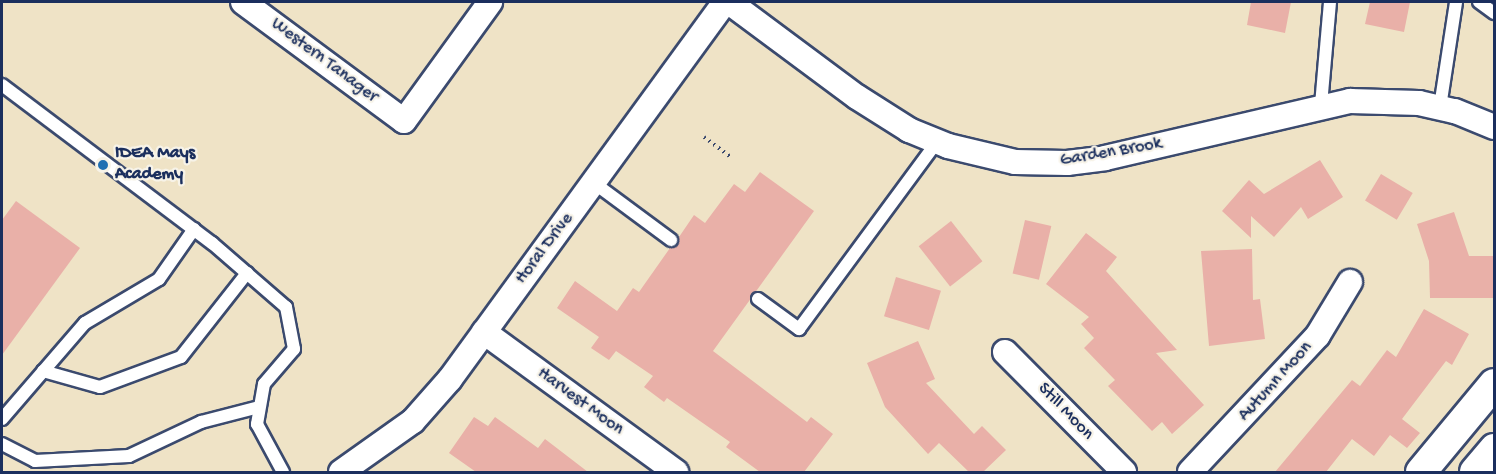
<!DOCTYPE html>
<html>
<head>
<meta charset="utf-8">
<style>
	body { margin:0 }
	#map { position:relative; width:1496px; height:474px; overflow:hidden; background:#efe3c6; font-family:"Gochi Hand",sans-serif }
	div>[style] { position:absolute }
	.building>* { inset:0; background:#e9b0a8; transform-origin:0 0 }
	.path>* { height:4px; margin-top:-2px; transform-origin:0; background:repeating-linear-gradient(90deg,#3b4a6e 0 1.5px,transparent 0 6px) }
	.roads { filter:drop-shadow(2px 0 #3b4a6e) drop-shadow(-2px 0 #3b4a6e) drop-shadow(0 2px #3b4a6e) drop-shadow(0 -2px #3b4a6e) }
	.service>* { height:12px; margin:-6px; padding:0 6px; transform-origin:6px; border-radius:6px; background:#fff }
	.minor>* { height:24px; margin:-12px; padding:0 12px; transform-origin:12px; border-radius:12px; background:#fff }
	.tertiary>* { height:30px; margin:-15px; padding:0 15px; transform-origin:15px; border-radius:15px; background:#fff }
	.dots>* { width:16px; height:16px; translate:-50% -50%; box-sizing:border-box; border:3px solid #f7f3e8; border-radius:50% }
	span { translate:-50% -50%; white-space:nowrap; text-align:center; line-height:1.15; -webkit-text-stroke:4.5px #f7f3e8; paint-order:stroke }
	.street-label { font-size:18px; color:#1b2f5e }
	.poi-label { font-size:18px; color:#1b2f5e; font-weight:700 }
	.left { translate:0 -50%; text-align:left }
	.frame { position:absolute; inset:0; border:3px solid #1b2f5e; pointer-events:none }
</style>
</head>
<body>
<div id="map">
	<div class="building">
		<div style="clip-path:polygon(1251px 2px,1291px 2px,1285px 33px,1247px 25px)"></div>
		<div style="clip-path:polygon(1370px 2px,1410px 2px,1404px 32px,1365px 24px)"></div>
		<div style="clip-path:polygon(1320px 160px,1343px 197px,1308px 219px,1301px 207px,1274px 237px,1251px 216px,1251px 238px,1222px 211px,1249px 180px,1264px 194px)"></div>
		<div style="clip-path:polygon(760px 172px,814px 211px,713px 351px,807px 422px,811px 417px,833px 434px,804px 472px,760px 472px,726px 447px,730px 442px,667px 398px,664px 402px,644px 387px,653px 376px,616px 351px,609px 360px,591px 348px,599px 337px,557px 308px,575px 281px,617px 311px,633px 288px,639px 292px,670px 248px,677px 245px,679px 237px,694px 215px,705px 223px,734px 184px,745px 192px)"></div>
		<div style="left:1381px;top:174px;width:37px;height:31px;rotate:31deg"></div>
		<div style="clip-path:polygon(16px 201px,80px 248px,2px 355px,2px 220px)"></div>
		<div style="clip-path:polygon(1454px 212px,1469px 256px,1493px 256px,1493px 298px,1430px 298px,1429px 261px,1417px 224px)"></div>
		<div style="left:1025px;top:220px;width:27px;height:55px;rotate:13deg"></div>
		<div style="left:951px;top:221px;width:51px;height:41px;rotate:52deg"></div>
		<div style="clip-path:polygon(1086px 233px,1117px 257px,1106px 271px,1177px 350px,1156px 353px,1204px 405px,1172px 434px,1162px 422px,1152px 431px,1108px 386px,1115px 380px,1084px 348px,1094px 338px,1081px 324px,1089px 317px,1046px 284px)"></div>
		<div style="clip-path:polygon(1252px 249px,1253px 300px,1260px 299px,1265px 339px,1209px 346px,1201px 251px)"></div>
		<div style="left:896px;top:277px;width:47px;height:41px;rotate:17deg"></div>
		<div style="clip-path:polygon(1424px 309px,1469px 334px,1452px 365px,1446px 361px,1402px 419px,1420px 433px,1407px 448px,1390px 435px,1374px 456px,1352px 439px,1326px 472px,1275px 472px,1352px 380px,1360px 386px,1387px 350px,1396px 357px)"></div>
		<div style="clip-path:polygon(918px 341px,935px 379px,926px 383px,974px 434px,982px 426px,1006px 450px,983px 472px,969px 472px,939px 443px,928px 454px,885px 407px,867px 363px)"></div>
		<div style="clip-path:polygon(474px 417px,488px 426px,495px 417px,538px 448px,545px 439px,588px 472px,476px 472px,449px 453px)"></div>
	</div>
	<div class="path">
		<div style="left:704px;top:137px;width:34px;rotate:37deg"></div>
	</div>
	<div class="roads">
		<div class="service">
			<div style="left:1479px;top:2px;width:19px;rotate:36deg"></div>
			<div style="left:2px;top:85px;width:263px;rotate:37deg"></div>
			<div style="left:212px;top:243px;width:98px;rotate:40.9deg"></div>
			<div style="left:286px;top:307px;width:43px;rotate:79.2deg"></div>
			<div style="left:294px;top:349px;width:46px;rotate:130.6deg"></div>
			<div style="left:264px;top:384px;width:41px;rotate:99.9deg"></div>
			<div style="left:257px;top:424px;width:55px;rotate:61.6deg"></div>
			<div style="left:1321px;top:105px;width:103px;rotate:-85deg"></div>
			<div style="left:1440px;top:107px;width:106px;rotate:-81.3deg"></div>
			<div style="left:594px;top:183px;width:96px;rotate:36.5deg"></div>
			<div style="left:758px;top:299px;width:51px;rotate:36.2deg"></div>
			<div style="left:799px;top:329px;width:232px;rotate:-53.6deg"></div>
			<div style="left:43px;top:371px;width:59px;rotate:15.7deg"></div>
			<div style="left:100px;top:387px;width:86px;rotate:-20.3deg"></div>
			<div style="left:181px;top:357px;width:107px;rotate:-51.8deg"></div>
			<div style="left:2px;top:419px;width:127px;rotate:-49.2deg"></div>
			<div style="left:85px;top:323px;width:86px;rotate:-30.7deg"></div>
			<div style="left:159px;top:279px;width:61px;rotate:-55deg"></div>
			<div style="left:2px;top:444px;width:37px;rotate:27deg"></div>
			<div style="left:35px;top:461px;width:94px;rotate:-3deg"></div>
			<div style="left:129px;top:456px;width:80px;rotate:-25.3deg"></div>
			<div style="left:201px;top:422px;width:60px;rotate:-14.5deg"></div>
		</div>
		<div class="minor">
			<div style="left:243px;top:2px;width:200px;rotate:36.5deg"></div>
			<div style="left:404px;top:121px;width:147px;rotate:-54.1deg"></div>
			<div style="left:729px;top:2px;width:159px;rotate:36.6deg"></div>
			<div style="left:857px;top:97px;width:62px;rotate:32.4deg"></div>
			<div style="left:909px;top:130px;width:42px;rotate:22.3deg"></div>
			<div style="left:948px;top:146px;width:69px;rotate:13.4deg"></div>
			<div style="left:1015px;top:162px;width:52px;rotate:1.1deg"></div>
			<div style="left:1067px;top:163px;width:38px;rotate:-7deg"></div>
			<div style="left:1105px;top:158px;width:252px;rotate:-13.1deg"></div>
			<div style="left:1350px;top:101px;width:69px;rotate:1.7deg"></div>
			<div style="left:1419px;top:103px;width:37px;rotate:13deg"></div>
			<div style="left:1455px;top:111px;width:42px;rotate:22.3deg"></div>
			<div style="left:484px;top:332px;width:238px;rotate:36.1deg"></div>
			<div style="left:1005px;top:352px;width:169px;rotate:45.2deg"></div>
			<div style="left:341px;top:472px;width:88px;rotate:-35.3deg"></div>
			<div style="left:413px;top:421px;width:56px;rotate:-48.6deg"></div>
			<div style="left:450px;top:379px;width:467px;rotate:-53.9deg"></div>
			<div style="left:1190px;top:472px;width:187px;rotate:-46.9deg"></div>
			<div style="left:1318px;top:335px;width:62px;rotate:-58.9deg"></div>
		</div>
		<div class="tertiary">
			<div style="left:1421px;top:472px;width:114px;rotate:-50.3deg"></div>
			<div style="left:1475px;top:472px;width:30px;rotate:-50deg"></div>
		</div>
	</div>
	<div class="dots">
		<div style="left:103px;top:165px;background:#1f6fb2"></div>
	</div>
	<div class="street-label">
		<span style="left:324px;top:61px;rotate:37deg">Western Tanager</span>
		<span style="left:1111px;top:153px;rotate:-10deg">Garden Brook</span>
		<span style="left:545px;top:249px;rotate:-53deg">Horal Drive</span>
		<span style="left:1276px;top:382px;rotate:-48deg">Autumn Moon</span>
		<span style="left:580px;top:402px;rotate:36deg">Harvest Moon</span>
		<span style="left:1065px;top:412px;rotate:46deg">Still Moon</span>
	</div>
	<div class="poi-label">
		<span class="left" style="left:115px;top:165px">IDEA Mays<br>Academy</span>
	</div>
	<div class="frame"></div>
</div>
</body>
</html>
